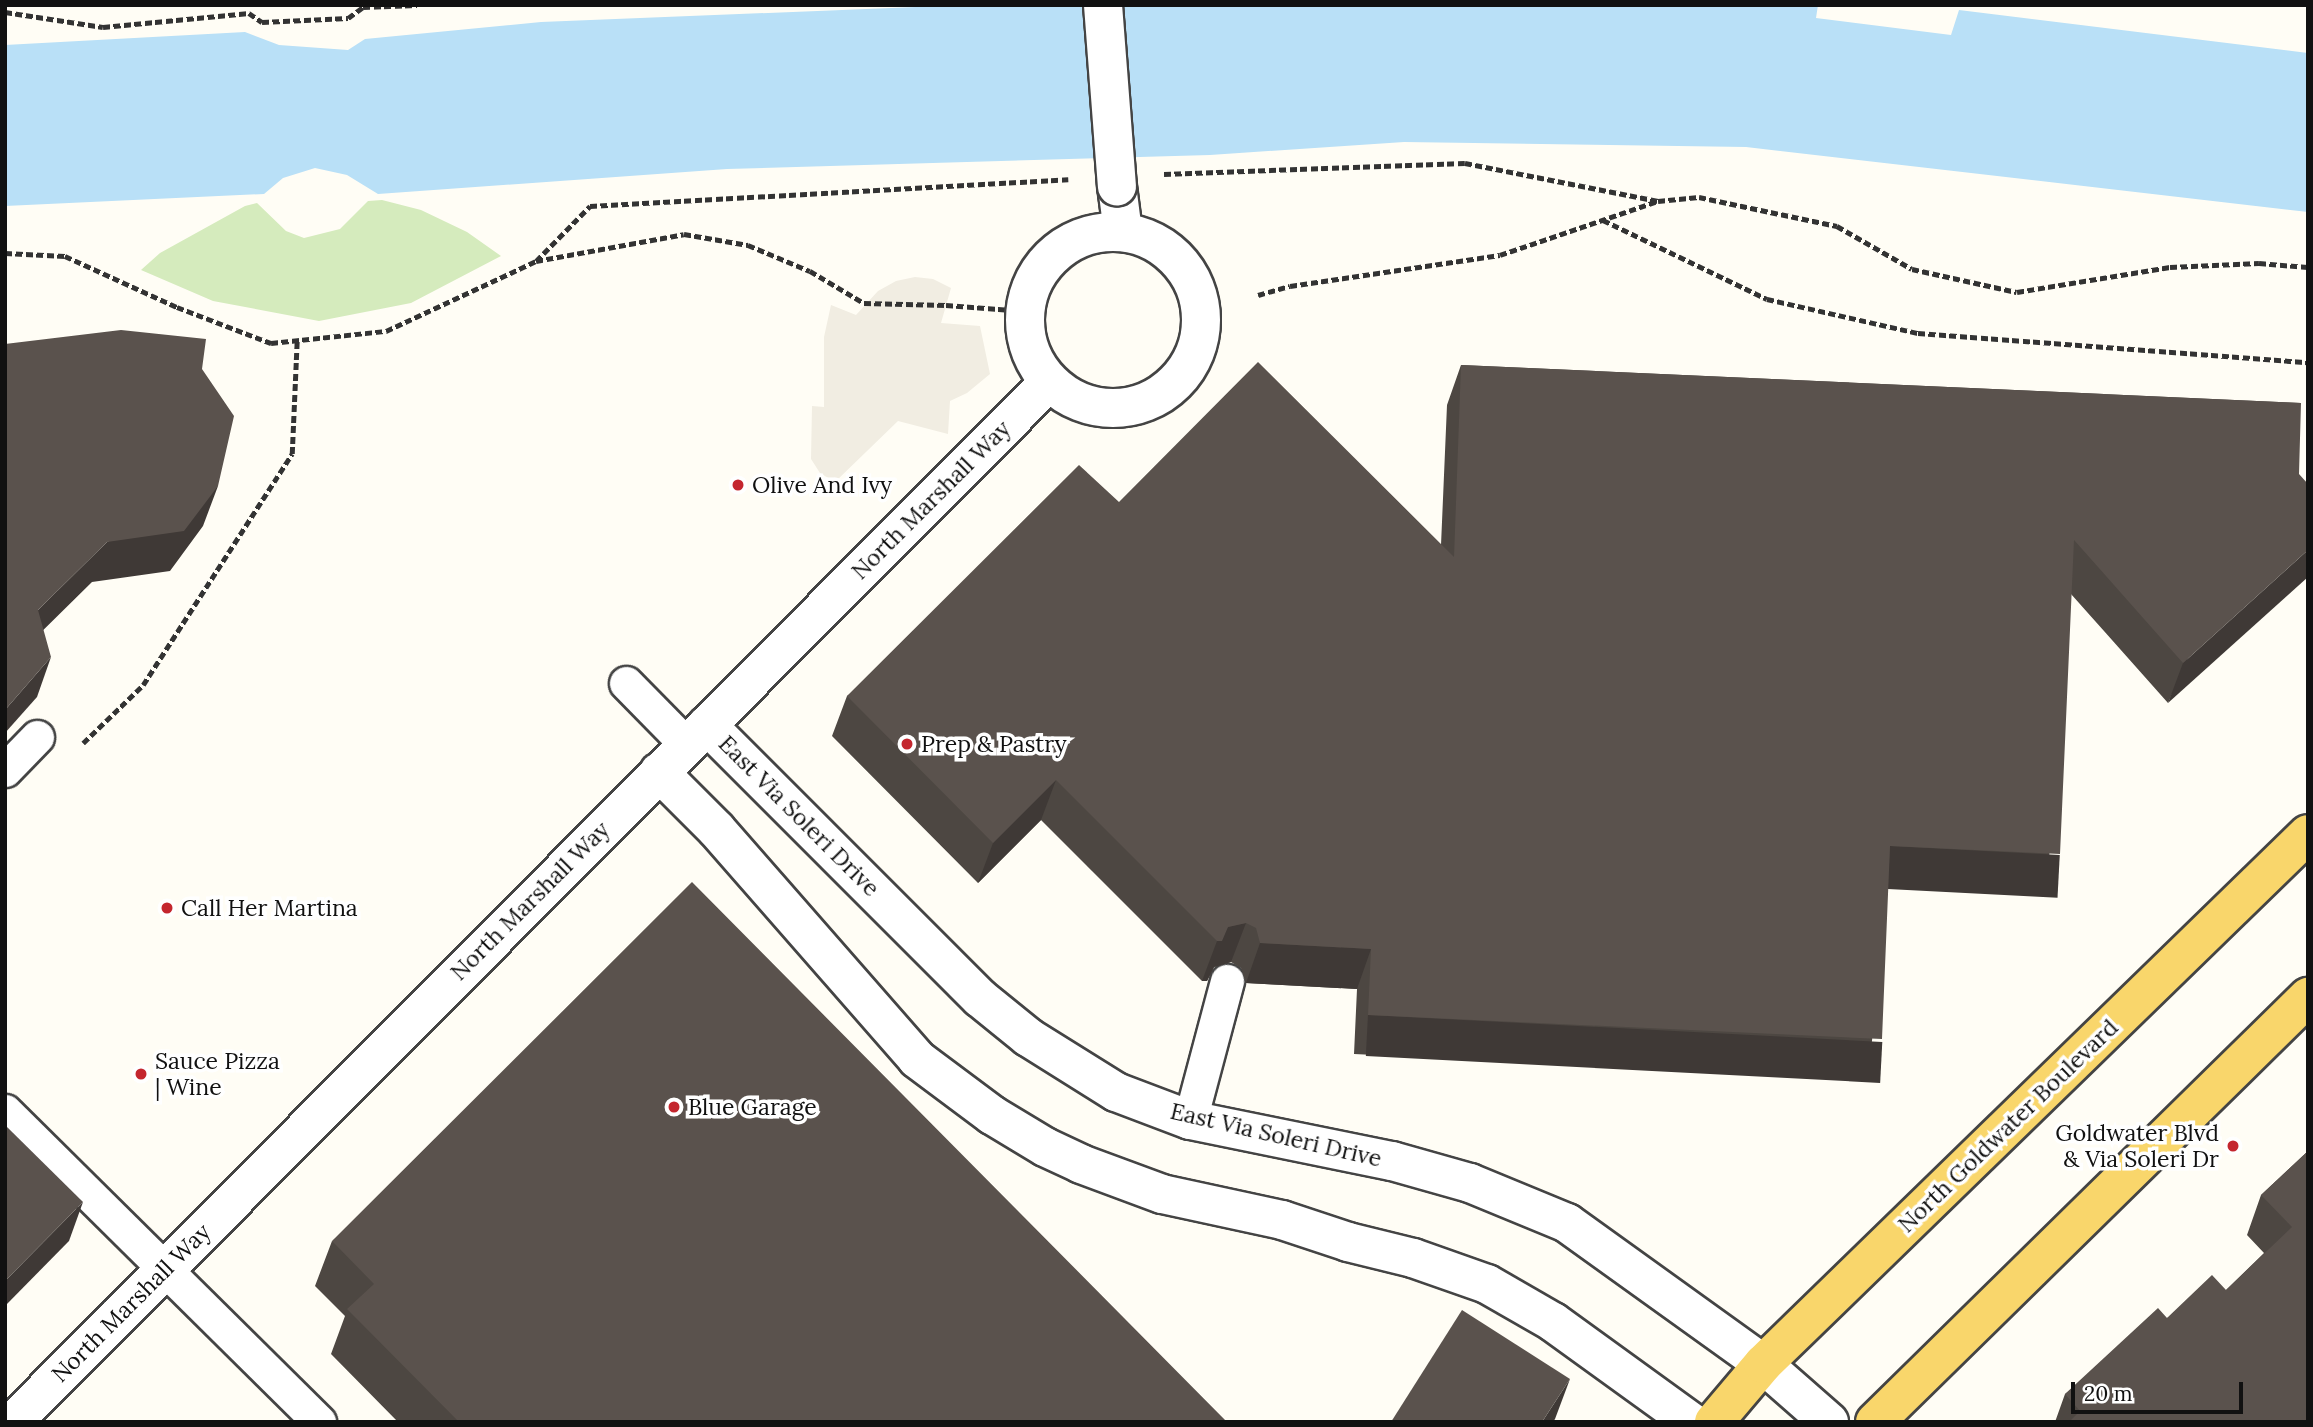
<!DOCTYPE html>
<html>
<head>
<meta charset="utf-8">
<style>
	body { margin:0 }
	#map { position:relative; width:2313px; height:1427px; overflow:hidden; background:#fffdf5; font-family:Lora,serif }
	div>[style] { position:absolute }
	.green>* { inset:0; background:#d5ebbd }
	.plaza>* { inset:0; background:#f1ede2 }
	.water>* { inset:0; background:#b9e0f7 }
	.path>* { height:4.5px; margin-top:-2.25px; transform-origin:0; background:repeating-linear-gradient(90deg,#333 0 7px,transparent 0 10.5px) }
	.roads { filter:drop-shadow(2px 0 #444) drop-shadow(-2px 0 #444) drop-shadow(0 2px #444) drop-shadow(0 -2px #444) }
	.service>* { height:33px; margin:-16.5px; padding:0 16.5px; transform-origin:16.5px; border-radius:16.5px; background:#fff }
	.pedestrian>* { height:38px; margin:-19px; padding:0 19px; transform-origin:19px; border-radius:19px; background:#fff }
	.minor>* { height:38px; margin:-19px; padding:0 19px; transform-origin:19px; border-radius:19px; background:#fff }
	.minor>.ring { margin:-19px; padding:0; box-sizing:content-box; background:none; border:38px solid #fff; border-radius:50% }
	.primary>* { height:38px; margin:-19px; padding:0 19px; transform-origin:19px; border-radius:19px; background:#f9d66b }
	.bridges { filter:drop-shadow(2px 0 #444) drop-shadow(-2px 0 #444) drop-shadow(0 2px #444) drop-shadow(0 -2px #444) }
	.pedestrian-bridge>* { height:38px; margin:-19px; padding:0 19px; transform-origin:19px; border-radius:19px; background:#fff }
	.wall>* { inset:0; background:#4d4742 }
	.shaded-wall>* { inset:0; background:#3f3936; transform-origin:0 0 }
	.building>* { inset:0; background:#5a524d }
	.dots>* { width:19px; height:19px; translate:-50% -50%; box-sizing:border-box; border:4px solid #fff; border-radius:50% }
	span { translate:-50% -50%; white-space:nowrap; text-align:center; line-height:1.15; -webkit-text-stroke:7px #fff; paint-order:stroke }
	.poi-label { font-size:23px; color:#111 }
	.left { translate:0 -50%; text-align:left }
	.right { translate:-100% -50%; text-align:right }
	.street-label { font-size:23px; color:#111 }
	.frame { position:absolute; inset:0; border:7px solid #111; pointer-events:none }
	.scale { position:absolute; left:2071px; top:1382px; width:172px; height:32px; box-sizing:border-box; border:4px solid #111; border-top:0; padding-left:9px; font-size:21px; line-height:24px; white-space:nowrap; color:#111; -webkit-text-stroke:5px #fff; paint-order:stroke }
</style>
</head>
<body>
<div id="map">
	<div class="green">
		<div style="clip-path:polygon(382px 200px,421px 210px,467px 232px,501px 256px,411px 303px,319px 321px,213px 301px,141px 270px,160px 253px,245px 206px,257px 203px,286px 231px,304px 238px,340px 229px,368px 201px)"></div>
	</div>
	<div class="plaza">
		<div style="clip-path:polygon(915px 277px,933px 279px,951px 288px,941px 323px,980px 326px,990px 374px,967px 393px,950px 401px,948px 434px,898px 421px,835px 482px,820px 473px,811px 459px,812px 406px,824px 407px,824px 337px,831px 305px,856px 315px,878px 291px,896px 281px)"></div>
	</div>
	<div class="water">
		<div style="clip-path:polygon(965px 5px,1818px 5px,1816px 18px,1951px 35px,1959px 10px,2308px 53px,2308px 212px,1746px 147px,1404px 142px,1210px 155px,727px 169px,378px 194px,347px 175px,315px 168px,283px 178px,264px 194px,5px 206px,5px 45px,245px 32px,279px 45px,348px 50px,365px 39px,541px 22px)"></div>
	</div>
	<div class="path">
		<div style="left:5px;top:12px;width:99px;rotate:8.7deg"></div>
		<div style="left:103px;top:27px;width:147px;rotate:-5.5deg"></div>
		<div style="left:249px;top:13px;width:16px;rotate:35deg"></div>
		<div style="left:262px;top:22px;width:86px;rotate:-2.7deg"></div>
		<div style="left:348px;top:18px;width:19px;rotate:-36deg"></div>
		<div style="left:363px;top:7px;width:54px;rotate:-2.1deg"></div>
		<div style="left:1164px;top:174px;width:301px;rotate:-2.1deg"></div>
		<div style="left:1465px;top:163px;width:197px;rotate:11.1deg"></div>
		<div style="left:1603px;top:220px;width:182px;rotate:25.7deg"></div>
		<div style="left:1767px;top:299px;width:155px;rotate:12.7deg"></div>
		<div style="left:1918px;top:333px;width:391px;rotate:4.3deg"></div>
		<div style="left:5px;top:253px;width:60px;rotate:2.9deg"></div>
		<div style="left:65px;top:256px;width:123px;rotate:24.5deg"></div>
		<div style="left:177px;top:307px;width:101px;rotate:21deg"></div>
		<div style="left:271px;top:343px;width:116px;rotate:-6deg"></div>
		<div style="left:386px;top:331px;width:166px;rotate:-25deg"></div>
		<div style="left:536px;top:261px;width:150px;rotate:-10.3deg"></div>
		<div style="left:684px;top:234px;width:65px;rotate:9.8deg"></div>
		<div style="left:748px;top:245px;width:67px;rotate:22.8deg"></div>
		<div style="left:810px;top:271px;width:63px;rotate:30.7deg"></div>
		<div style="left:864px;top:303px;width:82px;rotate:1.4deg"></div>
		<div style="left:946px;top:305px;width:79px;rotate:4.3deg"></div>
		<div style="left:536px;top:261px;width:77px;rotate:-45.5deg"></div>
		<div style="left:590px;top:206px;width:479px;rotate:-3.2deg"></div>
		<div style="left:1258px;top:295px;width:33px;rotate:-16deg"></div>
		<div style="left:1290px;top:286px;width:212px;rotate:-8.4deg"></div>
		<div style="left:1500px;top:255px;width:167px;rotate:-18.9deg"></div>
		<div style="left:1658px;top:201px;width:41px;rotate:-5.6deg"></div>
		<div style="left:1699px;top:197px;width:141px;rotate:11.9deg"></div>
		<div style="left:1837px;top:226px;width:86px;rotate:29.8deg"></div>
		<div style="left:1912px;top:269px;width:107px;rotate:12.4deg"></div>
		<div style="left:2017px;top:292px;width:155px;rotate:-9.3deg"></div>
		<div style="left:2170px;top:267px;width:89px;rotate:-2.6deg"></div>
		<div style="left:2259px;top:263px;width:49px;rotate:4.7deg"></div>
		<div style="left:83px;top:743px;width:83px;rotate:-44deg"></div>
		<div style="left:143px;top:685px;width:275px;rotate:-57.2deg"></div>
		<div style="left:292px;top:454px;width:114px;rotate:-87.5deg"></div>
	</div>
	<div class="roads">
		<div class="service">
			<div style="left:626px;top:683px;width:86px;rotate:45.5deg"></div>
			<div style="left:5px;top:770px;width:46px;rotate:-45.9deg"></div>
			<div style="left:5px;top:1111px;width:442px;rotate:44.7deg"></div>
			<div style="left:1190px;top:1120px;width:144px;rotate:-75.1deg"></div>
		</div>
		<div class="pedestrian">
			<div style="left:1117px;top:186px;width:46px;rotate:82.6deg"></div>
		</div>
		<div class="minor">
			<div class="ring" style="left:1025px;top:232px;width:138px;height:138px"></div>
			<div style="left:707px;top:725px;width:386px;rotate:45deg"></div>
			<div style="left:980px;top:998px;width:62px;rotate:39.1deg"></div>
			<div style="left:1028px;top:1037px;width:104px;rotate:32deg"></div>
			<div style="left:1116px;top:1092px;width:79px;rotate:20.7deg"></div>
			<div style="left:1190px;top:1120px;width:206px;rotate:11.5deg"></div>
			<div style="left:1392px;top:1161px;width:81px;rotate:15.8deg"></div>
			<div style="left:1470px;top:1183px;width:105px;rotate:22.4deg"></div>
			<div style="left:1567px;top:1223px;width:241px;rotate:35.7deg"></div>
			<div style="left:1763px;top:1364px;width:88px;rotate:41.3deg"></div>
			<div style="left:659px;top:772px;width:81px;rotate:45deg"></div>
			<div style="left:716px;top:829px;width:305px;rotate:48.8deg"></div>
			<div style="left:917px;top:1059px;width:94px;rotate:36.7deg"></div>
			<div style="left:992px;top:1115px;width:62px;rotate:31.1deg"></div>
			<div style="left:1045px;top:1147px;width:40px;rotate:25deg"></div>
			<div style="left:1081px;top:1164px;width:86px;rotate:20.3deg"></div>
			<div style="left:1162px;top:1194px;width:123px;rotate:12.2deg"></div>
			<div style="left:1282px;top:1220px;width:70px;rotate:18.4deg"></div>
			<div style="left:1348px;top:1242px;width:67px;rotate:13.8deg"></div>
			<div style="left:1413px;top:1258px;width:78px;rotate:19.4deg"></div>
			<div style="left:1487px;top:1284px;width:76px;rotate:29.9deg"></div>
			<div style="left:1553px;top:1322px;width:170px;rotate:35.9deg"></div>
			<div style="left:13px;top:1422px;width:1468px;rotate:-45.11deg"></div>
		</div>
		<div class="primary">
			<div style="left:1714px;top:1422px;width:76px;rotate:-49.8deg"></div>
			<div style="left:1763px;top:1364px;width:760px;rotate:-44.2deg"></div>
			<div style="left:1875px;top:1422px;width:607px;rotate:-44.47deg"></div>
		</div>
	</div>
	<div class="bridges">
		<div class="pedestrian-bridge">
			<div style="left:1103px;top:5px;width:182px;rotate:85.6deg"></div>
		</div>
	</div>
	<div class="wall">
		<div style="clip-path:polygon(1461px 365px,2301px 403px,2168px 703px,2071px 594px,2046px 894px,1888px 887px,1868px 1079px,1354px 1054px,1357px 989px,1246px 983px,1241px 968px,1231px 962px,1214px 967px,1207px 981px,1202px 981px,1041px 820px,978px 883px,832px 736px,847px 696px,1119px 502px,1441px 545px,1447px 405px)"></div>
		<div style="clip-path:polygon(2308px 1151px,2308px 1422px,2055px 1422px,2065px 1394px,2167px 1318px,2226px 1290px,2264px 1253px,2247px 1235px,2261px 1195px)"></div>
		<div style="clip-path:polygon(332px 1241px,1227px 1422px,398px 1422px,331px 1354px,345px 1316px,315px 1286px)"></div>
	</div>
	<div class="shaded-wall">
		<div style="clip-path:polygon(218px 486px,203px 526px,170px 571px,92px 582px,23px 650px,38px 610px,107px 542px)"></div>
		<div style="clip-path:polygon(2308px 550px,2308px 577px,2168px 703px,2183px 663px)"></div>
		<div style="clip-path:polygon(51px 657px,37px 697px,5px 733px,5px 710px)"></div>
		<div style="clip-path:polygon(1056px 780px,1041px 820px,978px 883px,993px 843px)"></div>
		<div style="left:1890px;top:846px;width:170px;height:43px;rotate:3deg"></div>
		<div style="clip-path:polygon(1246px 923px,1231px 962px,1214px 967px,1207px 981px,1202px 981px,1217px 941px,1228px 927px)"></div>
		<div style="clip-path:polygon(1260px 943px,1371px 949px,1357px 989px,1246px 983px)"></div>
		<div style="left:1368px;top:1015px;width:515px;height:41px;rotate:3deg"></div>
		<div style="clip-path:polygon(83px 1202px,69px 1241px,5px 1306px,5px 1285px,7px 1279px)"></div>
		<div style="clip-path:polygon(1570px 1379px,1555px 1419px,1553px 1422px,1542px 1422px)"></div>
	</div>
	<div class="building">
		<div style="clip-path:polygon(121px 330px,206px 339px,202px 369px,234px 416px,218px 486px,184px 531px,107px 542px,38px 610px,51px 657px,5px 710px,5px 344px)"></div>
		<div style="clip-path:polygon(1258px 362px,1454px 557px,1461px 365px,2301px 403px,2299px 474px,2308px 484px,2308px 550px,2183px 663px,2074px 540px,2060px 854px,1890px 846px,1882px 1039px,1368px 1015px,1371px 949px,1260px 943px,1256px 928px,1246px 923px,1228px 927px,1222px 941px,1217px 941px,1056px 780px,993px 843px,847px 696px,1079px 465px,1119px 502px)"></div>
		<div style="clip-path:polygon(692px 882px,1227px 1422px,459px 1422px,347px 1309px,374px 1284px,332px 1241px)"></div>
		<div style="clip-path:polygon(5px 1125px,83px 1202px,7px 1279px,5px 1277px)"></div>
		<div style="clip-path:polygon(2308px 1151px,2308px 1422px,2069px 1422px,2080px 1411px,2065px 1394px,2158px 1308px,2167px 1318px,2212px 1275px,2226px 1290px,2292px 1227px,2261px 1195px)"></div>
		<div style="clip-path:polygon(1462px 1310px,1570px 1379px,1542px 1422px,1391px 1422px)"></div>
	</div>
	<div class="dots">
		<div style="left:738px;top:485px;background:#c4262e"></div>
		<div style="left:907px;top:744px;background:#c4262e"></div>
		<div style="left:167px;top:908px;background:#c4262e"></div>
		<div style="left:141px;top:1074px;background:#c4262e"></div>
		<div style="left:674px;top:1107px;background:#c4262e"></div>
		<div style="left:2233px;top:1146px;background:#c4262e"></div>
	</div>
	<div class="poi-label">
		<span class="left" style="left:752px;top:485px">Olive And Ivy</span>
		<span class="left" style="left:921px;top:744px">Prep &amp; Pastry</span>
		<span class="left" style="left:181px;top:908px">Call Her Martina</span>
		<span class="left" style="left:155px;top:1074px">Sauce Pizza<br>| Wine</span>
		<span class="left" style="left:688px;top:1107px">Blue Garage</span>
		<span class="right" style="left:2219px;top:1146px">Goldwater Blvd<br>&amp; Via Soleri Dr</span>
	</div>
	<div class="street-label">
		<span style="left:931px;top:500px;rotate:-45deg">North Marshall Way</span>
		<span style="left:799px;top:816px;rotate:45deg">East Via Soleri Drive</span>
		<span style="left:530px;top:901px;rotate:-45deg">North Marshall Way</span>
		<span style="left:2008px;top:1126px;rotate:-44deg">North Goldwater Boulevard</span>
		<span style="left:1276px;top:1135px;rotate:13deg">East Via Soleri Drive</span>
		<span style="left:131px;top:1303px;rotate:-45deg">North Marshall Way</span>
	</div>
	<div class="frame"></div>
	<div class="scale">20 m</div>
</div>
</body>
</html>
